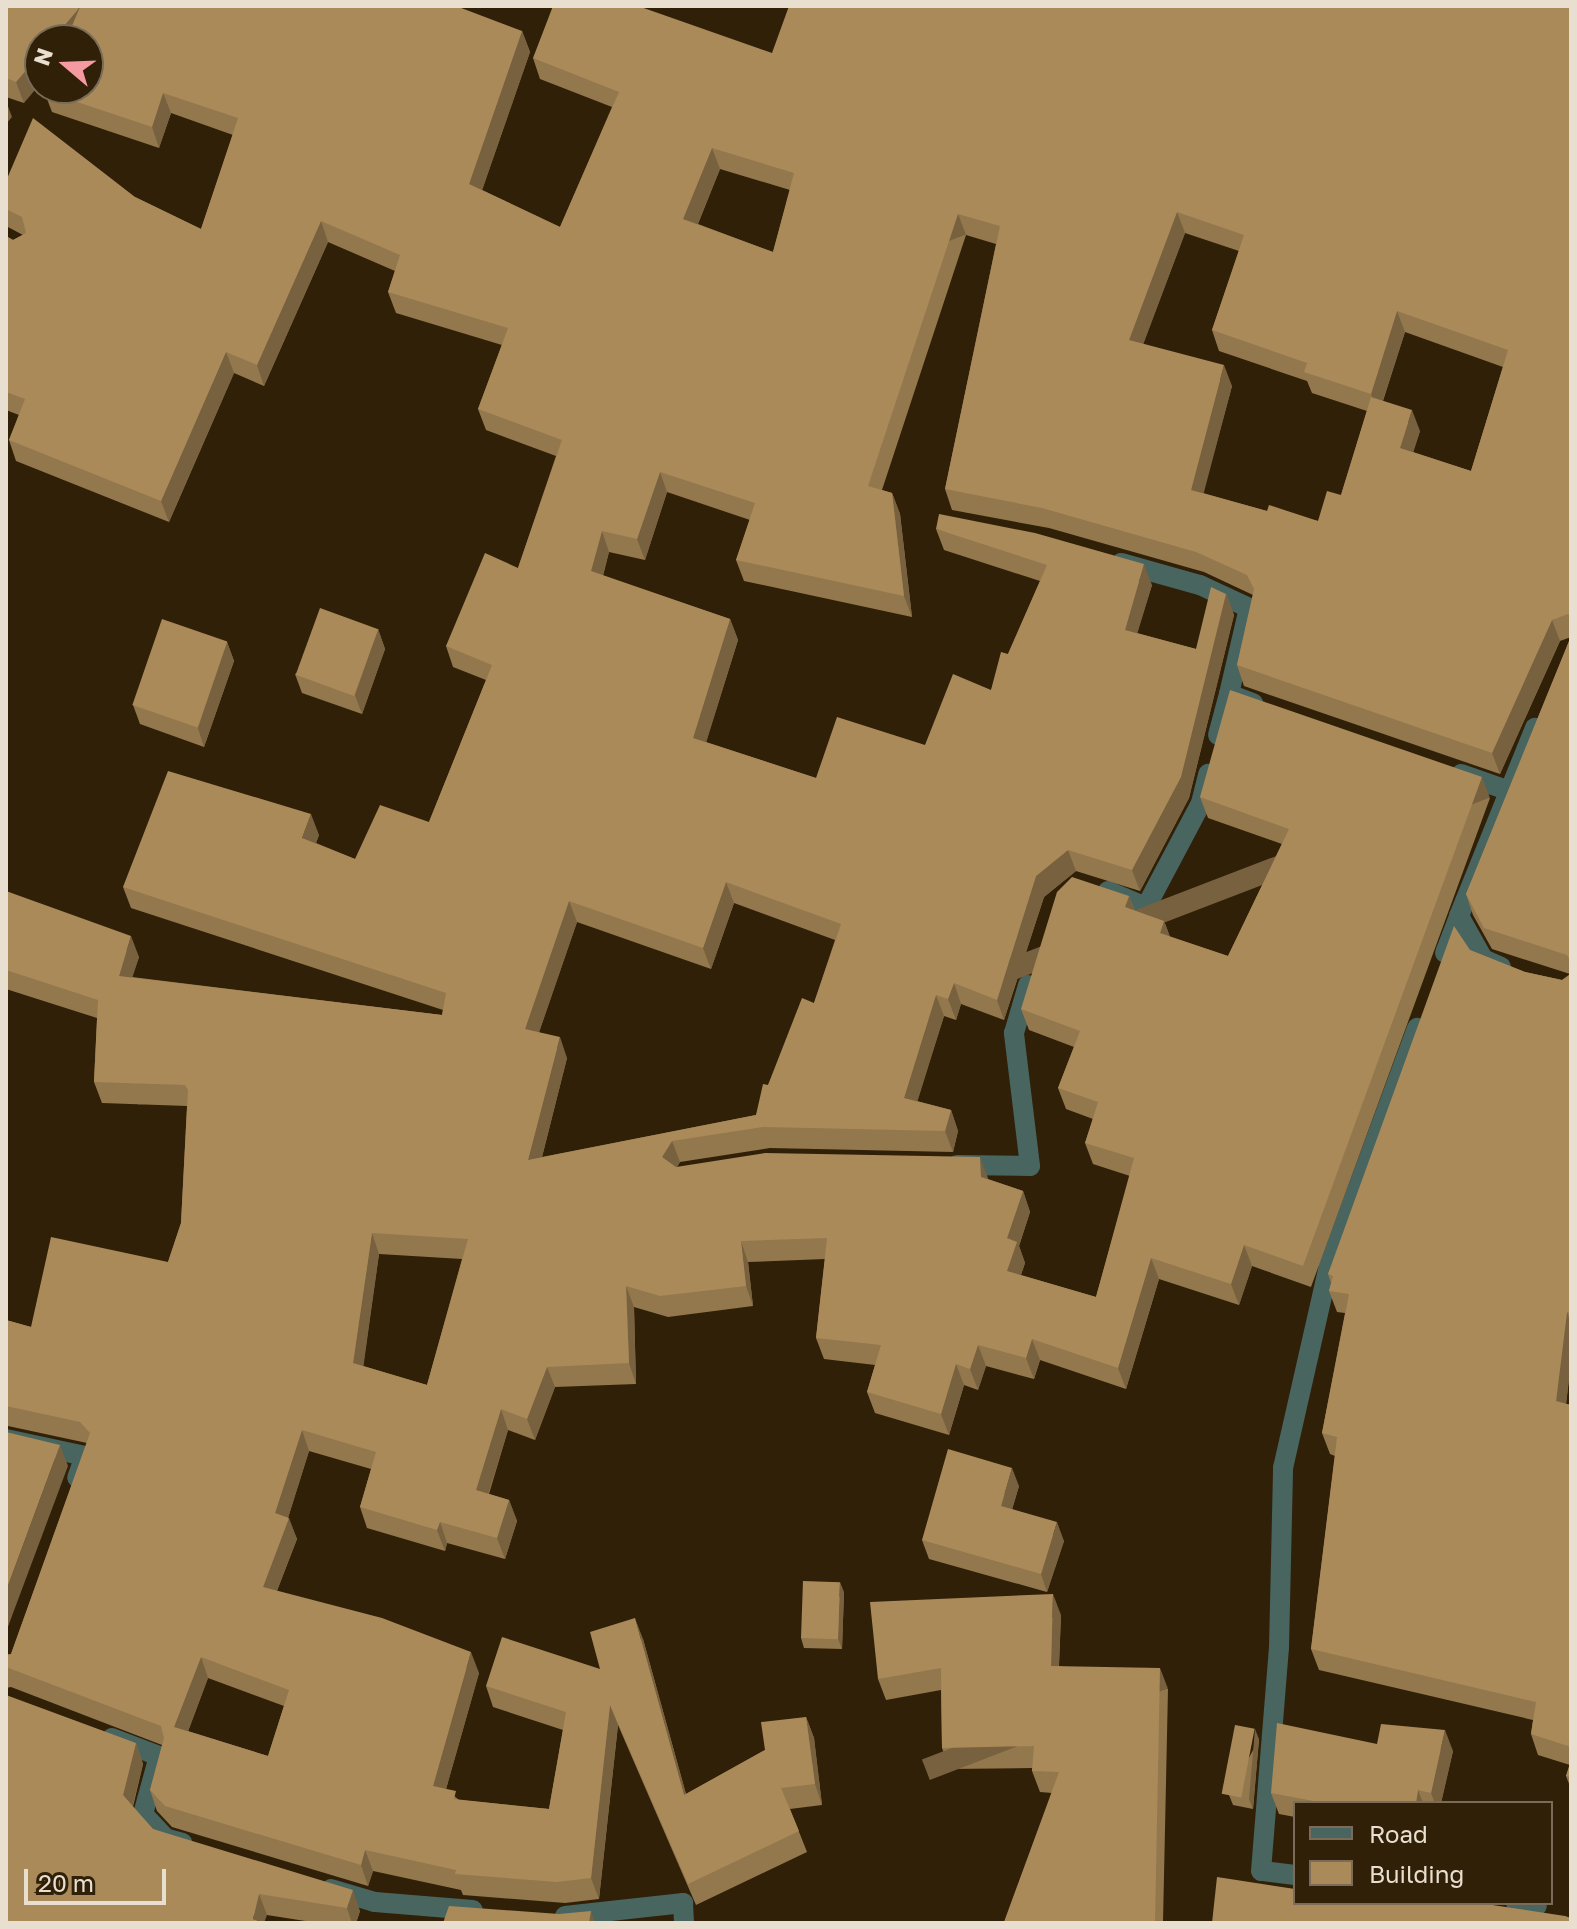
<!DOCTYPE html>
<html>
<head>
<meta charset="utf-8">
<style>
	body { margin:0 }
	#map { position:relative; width:1577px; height:1929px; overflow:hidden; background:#302008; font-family:"Golos Text",sans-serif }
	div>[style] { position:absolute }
	.street>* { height:20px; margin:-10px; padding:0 10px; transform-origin:10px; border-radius:10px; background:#486560 }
	.wall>* { inset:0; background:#93774d }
	.shaded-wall>* { inset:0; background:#78613f; transform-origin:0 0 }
	.building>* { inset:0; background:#ab8a5a; transform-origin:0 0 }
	span { translate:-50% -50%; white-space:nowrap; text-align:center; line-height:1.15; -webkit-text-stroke:8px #302008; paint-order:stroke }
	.frame { position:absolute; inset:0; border:8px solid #e9dfd0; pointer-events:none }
	.legend { position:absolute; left:1293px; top:1801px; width:260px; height:104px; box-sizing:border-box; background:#302008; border:2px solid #7a6c58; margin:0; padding:10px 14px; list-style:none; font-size:24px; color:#e9dfd0 }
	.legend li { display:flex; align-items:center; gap:16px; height:40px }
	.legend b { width:40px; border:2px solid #7a6c58 }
	.north { position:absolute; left:24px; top:24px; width:80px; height:80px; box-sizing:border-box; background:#302008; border:2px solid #7a6c58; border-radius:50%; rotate:289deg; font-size:22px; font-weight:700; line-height:32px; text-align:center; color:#e9dfd0 }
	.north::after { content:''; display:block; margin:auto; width:28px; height:36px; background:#f49aa0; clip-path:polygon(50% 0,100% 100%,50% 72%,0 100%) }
	.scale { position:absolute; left:24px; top:1869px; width:142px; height:36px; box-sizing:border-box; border:4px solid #e9dfd0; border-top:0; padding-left:10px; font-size:24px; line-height:28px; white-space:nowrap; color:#e9dfd0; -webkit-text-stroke:6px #302008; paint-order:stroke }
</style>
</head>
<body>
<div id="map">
	<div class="street">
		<div style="left:1121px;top:563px;width:82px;rotate:15.6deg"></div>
		<div style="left:1200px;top:585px;width:54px;rotate:25.1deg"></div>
		<div style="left:1249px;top:608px;width:88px;rotate:103.1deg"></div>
		<div style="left:1218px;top:735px;width:42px;rotate:-75deg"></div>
		<div style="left:1229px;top:694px;width:26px;rotate:21deg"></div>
		<div style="left:1461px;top:774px;width:49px;rotate:19.2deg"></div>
		<div style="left:1108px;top:891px;width:41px;rotate:22.8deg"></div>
		<div style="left:1146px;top:907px;width:118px;rotate:-62.1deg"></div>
		<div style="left:1201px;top:803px;width:30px;rotate:-76deg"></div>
		<div style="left:1445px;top:953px;width:40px;rotate:-69deg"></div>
		<div style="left:1501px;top:967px;width:20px;rotate:-156deg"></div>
		<div style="left:1483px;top:959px;width:49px;rotate:-119.2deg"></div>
		<div style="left:1459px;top:916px;width:203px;rotate:-68deg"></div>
		<div style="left:957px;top:1165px;width:73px;rotate:0.8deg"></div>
		<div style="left:1030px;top:1166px;width:134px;rotate:-96.9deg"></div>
		<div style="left:1014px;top:1033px;width:50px;rotate:-73.7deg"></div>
		<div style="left:6px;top:1439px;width:81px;rotate:12.1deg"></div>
		<div style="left:85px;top:1456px;width:23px;rotate:110deg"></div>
		<div style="left:112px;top:1738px;width:50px;rotate:21deg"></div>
		<div style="left:159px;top:1756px;width:60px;rotate:105.4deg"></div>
		<div style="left:143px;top:1814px;width:33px;rotate:47deg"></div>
		<div style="left:165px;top:1838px;width:18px;rotate:16deg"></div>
		<div style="left:1295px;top:1875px;width:34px;rotate:-173deg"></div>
		<div style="left:1261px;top:1871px;width:224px;rotate:-85.4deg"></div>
		<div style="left:1279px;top:1648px;width:180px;rotate:-88.7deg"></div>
		<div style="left:1283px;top:1468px;width:207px;rotate:-77.2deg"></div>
		<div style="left:1329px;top:1266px;width:254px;rotate:-69.7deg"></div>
		<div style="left:331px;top:1889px;width:46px;rotate:16.5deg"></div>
		<div style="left:375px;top:1902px;width:98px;rotate:4.7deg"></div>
		<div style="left:1516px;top:1903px;width:21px;rotate:8deg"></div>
		<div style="left:565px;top:1916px;width:119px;rotate:-6.3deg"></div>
		<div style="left:683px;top:1903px;width:20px;rotate:87deg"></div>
	</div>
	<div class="wall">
		<div style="clip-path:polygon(evenodd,6px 6px,522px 31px,530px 52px,482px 190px,560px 227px,612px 107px,540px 79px,533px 58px,772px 53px,1571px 6px,1571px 1362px,1566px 1404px,1571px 1405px,1571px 1789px,1566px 1776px,1570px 1765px,1538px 1755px,1531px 1734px,1533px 1720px,1319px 1670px,1311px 1649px,1335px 1456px,1330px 1454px,1322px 1433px,1345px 1313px,1337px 1312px,1329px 1291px,1331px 1283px,1328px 1274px,1470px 950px,1525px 972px,1562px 980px,1570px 974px,1492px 949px,1473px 915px,1466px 894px,1571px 637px,1560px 641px,1500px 774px,1244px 686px,1237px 665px,1253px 595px,1204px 572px,1049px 528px,952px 510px,945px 489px,996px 244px,966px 235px,882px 490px,892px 493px,900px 514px,912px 617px,744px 581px,736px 560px,750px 520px,667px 492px,645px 560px,609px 552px,603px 576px,730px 619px,738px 640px,706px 742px,816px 778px,925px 745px,991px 690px,1008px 654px,1040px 581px,944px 550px,936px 529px,1152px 585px,1137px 633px,1196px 649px,1226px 594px,1234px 615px,1189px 798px,1140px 891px,1076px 871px,1044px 897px,1004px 1020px,961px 1004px,956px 1020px,944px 1016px,917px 1101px,951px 1110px,958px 1131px,953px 1152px,770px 1148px,680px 1162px,677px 1167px,988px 1179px,1023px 1191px,1030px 1212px,1019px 1246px,1025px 1263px,1021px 1275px,1096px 1297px,1130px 1176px,1093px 1164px,1085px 1143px,1093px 1119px,1066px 1109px,1058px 1088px,1074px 1047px,1029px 1030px,1021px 1009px,1129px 896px,1135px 911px,1164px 921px,1170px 937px,1228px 956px,1282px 844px,1208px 818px,1200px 797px,1490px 798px,1311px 1287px,1252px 1266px,1239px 1305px,1159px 1279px,1126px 1389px,1040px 1360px,1034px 1379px,986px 1366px,978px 1390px,964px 1385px,949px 1435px,875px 1413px,867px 1392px,875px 1365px,824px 1359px,816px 1338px,825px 1259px,748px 1262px,753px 1306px,668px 1317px,634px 1307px,636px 1384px,555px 1387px,535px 1440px,508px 1430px,489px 1494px,509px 1500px,517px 1521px,505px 1559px,447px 1543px,445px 1551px,367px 1528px,360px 1507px,371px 1469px,309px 1451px,288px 1518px,297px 1539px,277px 1591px,479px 1673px,446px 1789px,459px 1800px,549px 1809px,563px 1730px,493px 1707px,486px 1686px,600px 1669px,643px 1639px,686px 1794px,765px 1750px,806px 1717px,814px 1738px,822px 1805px,790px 1809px,807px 1852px,696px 1905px,618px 1725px,599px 1899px,565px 1903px,463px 1895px,461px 1890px,373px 1871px,368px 1886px,172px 1827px,157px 1811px,150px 1790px,162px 1745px,11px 1687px,6px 1688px,6px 1655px,11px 1654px,87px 1443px,8px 1426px,6px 1427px,6px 1320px,31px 1327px,168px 1262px,181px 1223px,187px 1106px,102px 1103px,94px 1082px,97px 1018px,6px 989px,6px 891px,139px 957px,132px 977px,442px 1015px,443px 1010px,131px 908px,123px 887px,319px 835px,316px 843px,355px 859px,429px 822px,486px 680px,453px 667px,446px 646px,518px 568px,556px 456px,486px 430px,478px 409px,502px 345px,396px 313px,388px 292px,395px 271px,328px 242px,264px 386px,234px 373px,169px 522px,16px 461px,9px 440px,19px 415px,6px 410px,6px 236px,13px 240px,23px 235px,6px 226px,6px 181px,135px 197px,201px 229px,233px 135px,171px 113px,159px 148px,52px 112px,44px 91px,88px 88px,40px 40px,24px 103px,6px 97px,6px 6px,720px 169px,790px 190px,773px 252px,698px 224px,720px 169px,6px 6px,1185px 233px,1239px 251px,1212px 330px,1219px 351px,1307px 381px,1312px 393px,1367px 411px,1341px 495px,1318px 521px,1267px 511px,1203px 493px,1232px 386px,1143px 344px,1185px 233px,6px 6px,1405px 332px,1503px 367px,1471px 471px,1413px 452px,1420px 431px,1383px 401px,1405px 332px,6px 6px,734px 903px,835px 940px,814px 1003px,768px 1085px,756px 1115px,542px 1157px,567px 1058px,539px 1032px,577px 922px,711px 969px,734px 903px,6px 6px,379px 1254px,462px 1259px,427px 1385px,363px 1366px,379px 1254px,6px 6px,208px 1678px,284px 1706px,268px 1756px,188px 1731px,208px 1678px)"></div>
		<div style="clip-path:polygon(378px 629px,385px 649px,362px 714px,302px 693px,295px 674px)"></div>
		<div style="clip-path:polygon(227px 642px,234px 661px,204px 747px,140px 724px,133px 705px)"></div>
		<div style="clip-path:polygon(1019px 1486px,1012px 1509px,1064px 1541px,1047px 1592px,929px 1559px,922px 1540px)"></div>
		<div style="clip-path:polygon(844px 1592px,842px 1649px,804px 1648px,801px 1638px)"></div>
		<div style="clip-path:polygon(1061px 1615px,1059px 1666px,1168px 1689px,1163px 1923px,1004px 1923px,1052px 1793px,1040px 1792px,1032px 1771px,1032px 1768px,950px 1769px,942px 1748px,941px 1690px,886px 1700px,878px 1679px)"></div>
		<div style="clip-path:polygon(1259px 1739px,1253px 1809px,1233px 1805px,1229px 1795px)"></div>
		<div style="clip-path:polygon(136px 1743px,143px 1764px,133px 1807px,153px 1829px,360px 1911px,356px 1923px,318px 1923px,267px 1915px,6px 1923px)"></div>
		<div style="clip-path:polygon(1377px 1744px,1453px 1751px,1441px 1803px,1295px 1803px,1295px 1817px,1279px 1814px,1271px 1793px)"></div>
	</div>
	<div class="shaded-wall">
		<div style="clip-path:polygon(80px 7px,77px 40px,52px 40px)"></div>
		<div style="clip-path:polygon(522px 31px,530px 52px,477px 205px,469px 184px)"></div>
		<div style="clip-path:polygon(40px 54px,40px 84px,24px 103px,16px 82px)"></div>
		<div style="clip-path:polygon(163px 93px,171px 113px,159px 148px,152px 127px)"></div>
		<div style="clip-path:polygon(6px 101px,12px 117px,6px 124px)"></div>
		<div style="clip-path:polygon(712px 148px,720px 169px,691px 240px,683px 219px)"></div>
		<div style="clip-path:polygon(1177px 212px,1185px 233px,1137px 361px,1129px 340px)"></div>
		<div style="left:958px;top:214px;width:22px;height:287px;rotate:69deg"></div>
		<div style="clip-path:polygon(321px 221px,328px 242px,264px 386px,257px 365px)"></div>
		<div style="clip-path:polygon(1397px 311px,1405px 332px,1378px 415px,1371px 394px)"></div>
		<div style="clip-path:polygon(226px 352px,234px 373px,169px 522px,161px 501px)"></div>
		<div style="clip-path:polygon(1224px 365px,1232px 386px,1199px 511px,1191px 490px)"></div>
		<div style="clip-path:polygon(1412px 410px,1420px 431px,1408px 469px,1400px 448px)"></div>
		<div style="clip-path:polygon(660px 472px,667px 492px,645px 560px,637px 539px)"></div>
		<div style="clip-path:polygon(892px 493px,900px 514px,912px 617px,904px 596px)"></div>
		<div style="clip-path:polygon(602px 531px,609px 552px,598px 592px,591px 571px)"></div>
		<div style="clip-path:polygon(1144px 564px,1152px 585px,1132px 651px,1125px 630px)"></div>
		<div style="clip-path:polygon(1226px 594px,1234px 615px,1189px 798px,1140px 891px,1132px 870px)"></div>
		<div style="clip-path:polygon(730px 619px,738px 640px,701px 759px,693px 738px)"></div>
		<div style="clip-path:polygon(1552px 620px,1560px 641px,1500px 774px,1492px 753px)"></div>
		<div style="clip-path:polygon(378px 629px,385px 649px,362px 714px,355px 695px)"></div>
		<div style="clip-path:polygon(227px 642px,234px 661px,204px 747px,198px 728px)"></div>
		<div style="left:1482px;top:777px;width:22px;height:521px;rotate:69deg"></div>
		<div style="clip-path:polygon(311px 814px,319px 835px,310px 859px,302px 838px)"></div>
		<div style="clip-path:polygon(1068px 850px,1076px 871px,1044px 897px,1004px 1020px,997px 1000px,1036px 876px)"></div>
		<div style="clip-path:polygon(726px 882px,734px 903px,711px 969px,703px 948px)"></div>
		<div style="clip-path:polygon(1129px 896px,1137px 917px,1125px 907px)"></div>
		<div style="clip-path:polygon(569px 901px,577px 922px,533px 1050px,525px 1029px)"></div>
		<div style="clip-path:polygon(1164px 921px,1172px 942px,1160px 933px)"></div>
		<div style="clip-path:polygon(131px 936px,139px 957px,126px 997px,119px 976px)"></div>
		<div style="clip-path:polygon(954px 983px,961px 1004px,956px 1020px,948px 999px)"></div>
		<div style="clip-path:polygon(936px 995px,944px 1016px,912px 1119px,904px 1098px)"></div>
		<div style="clip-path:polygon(560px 1037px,567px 1058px,536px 1181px,528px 1160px)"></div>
		<div style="clip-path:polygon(951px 1110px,958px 1131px,953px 1152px,945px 1131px)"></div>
		<div style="clip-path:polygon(672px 1141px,680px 1162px,669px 1178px,662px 1157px)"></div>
		<div style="clip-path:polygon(980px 1157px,988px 1178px,988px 1198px,981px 1177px)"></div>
		<div style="clip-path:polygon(1023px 1191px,1030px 1212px,1019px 1246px,1025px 1263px,1015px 1292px,1007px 1271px,1007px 1238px)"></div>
		<div style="clip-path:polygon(372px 1233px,379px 1254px,361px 1384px,353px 1363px)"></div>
		<div style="clip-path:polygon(741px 1241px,748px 1262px,753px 1306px,746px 1286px)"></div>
		<div style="clip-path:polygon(1244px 1245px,1252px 1266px,1239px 1305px,1231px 1284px)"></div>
		<div style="clip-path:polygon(1151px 1258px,1159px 1279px,1126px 1389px,1118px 1368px)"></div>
		<div style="clip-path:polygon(626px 1286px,634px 1307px,636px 1384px,629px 1363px)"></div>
		<div style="clip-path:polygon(1567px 1312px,1571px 1324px,1571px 1362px,1564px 1422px,1556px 1401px)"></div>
		<div style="clip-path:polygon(1032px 1339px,1040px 1360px,1034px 1379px,1026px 1358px)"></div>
		<div style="clip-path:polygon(978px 1345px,986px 1366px,978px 1390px,970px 1369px)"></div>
		<div style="clip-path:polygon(956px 1364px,964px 1385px,949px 1435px,941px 1414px)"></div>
		<div style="clip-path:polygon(547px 1367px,555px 1387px,535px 1440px,527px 1419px)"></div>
		<div style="clip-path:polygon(501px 1409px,508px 1430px,483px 1511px,476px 1490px)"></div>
		<div style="clip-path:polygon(302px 1430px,309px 1451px,283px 1534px,275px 1513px)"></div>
		<div style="clip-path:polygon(60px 1445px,68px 1466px,6px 1632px,6px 1591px)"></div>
		<div style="clip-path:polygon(1012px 1468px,1019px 1486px,1008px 1524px,1001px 1506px)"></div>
		<div style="clip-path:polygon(509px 1500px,517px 1521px,505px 1559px,497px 1538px)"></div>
		<div style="clip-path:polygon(289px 1518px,297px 1539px,270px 1608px,263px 1587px)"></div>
		<div style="clip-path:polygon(440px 1522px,447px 1543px,445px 1551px,437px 1530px)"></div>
		<div style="clip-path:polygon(1057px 1522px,1064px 1541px,1047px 1592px,1041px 1574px)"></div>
		<div style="clip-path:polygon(840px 1582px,844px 1592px,842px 1649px,838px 1639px)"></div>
		<div style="clip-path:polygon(1053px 1594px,1061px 1615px,1058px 1687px,1051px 1666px)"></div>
		<div style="clip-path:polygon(635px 1618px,643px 1639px,692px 1816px,684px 1795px)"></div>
		<div style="clip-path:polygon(471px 1652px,479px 1673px,441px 1807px,433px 1786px)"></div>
		<div style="clip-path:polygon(201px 1657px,208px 1678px,182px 1748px,174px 1727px)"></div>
		<div style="left:1160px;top:1668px;width:22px;height:255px;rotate:69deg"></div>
		<div style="clip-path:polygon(610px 1705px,618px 1725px,599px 1899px,591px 1878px)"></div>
		<div style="clip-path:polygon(806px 1717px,814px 1738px,822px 1805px,815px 1784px)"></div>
		<div style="clip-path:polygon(1255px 1729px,1259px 1739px,1253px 1809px,1249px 1799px)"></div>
		<div style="clip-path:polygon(1445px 1730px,1453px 1751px,1441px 1803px,1435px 1803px,1431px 1793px)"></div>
		<div style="clip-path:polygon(136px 1743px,143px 1764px,130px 1816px,123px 1795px)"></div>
		<div style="clip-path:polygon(1418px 1790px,1423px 1803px,1416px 1803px)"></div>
		<div style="clip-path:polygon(365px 1850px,373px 1871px,368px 1886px,361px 1865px)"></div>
		<div style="clip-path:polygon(353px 1890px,360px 1911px,356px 1923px,352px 1923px,347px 1908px)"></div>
		<div style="clip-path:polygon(259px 1894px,267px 1915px,264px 1923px,253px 1919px)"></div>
		<div style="clip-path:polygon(591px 1911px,595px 1923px,589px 1923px)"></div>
	</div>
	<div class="building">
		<div style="clip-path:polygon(evenodd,6px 6px,456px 6px,522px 31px,469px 184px,560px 227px,619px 92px,533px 58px,553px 6px,638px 6px,772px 53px,789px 6px,1571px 6px,1571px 618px,1568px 614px,1552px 620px,1492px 753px,1237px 665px,1254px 589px,1247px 575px,1196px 552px,1042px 508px,945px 489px,1000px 226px,958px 214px,868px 486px,892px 493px,904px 596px,736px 560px,755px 503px,660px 472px,637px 539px,602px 531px,591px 571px,730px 619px,693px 738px,816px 778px,837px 717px,925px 745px,953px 674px,991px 690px,1001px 652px,1008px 654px,1047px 565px,936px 529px,939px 514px,1035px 533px,1144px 564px,1125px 630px,1196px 649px,1211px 587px,1226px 594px,1181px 777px,1132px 870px,1068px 850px,1036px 876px,997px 1000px,954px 983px,948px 999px,936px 995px,904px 1098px,951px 1110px,945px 1131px,763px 1127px,672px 1141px,662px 1157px,676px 1167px,765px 1153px,980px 1157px,981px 1177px,1023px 1191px,1007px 1238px,1017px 1242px,1007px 1271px,1096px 1297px,1134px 1158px,1085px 1143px,1098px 1102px,1058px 1088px,1080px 1031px,1021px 1009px,1057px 892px,1072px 877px,1129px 896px,1125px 907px,1164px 921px,1160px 933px,1228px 956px,1289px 829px,1200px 797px,1230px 690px,1482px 777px,1303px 1266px,1244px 1245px,1231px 1284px,1151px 1258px,1118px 1368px,1032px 1339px,1026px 1358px,978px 1345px,970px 1369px,956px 1364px,941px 1414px,867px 1392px,881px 1345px,816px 1338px,827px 1238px,741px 1241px,746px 1286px,660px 1296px,626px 1286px,629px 1363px,547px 1367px,527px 1419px,501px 1409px,476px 1490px,509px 1500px,497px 1538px,440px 1522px,437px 1530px,360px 1507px,376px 1452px,302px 1430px,275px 1513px,289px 1518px,263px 1587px,382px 1618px,471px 1652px,433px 1786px,456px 1791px,454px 1799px,549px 1809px,566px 1712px,486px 1686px,502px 1637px,600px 1669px,590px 1632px,635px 1618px,684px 1795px,765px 1750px,761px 1722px,806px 1717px,815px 1784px,781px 1788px,799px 1831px,688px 1884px,610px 1705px,591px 1878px,557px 1882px,455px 1874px,456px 1870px,365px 1850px,361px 1865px,165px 1806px,150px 1790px,164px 1738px,161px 1726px,6px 1667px,6px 1655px,11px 1654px,90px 1433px,80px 1422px,6px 1406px,6px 1320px,31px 1327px,51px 1237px,168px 1262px,181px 1223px,188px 1090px,185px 1085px,94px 1082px,98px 1000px,6px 970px,6px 891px,131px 936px,119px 976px,442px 1015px,446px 993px,123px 887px,168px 771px,311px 814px,302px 838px,355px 859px,380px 805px,429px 822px,492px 665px,446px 646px,485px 553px,518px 568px,562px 440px,478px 409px,508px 328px,388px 292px,400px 255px,321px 221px,257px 365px,226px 352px,161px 501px,9px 440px,25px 399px,6px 392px,6px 236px,13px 240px,26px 233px,22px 217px,6px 209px,6px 181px,33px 118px,135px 197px,201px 229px,238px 118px,163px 93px,152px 127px,44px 91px,45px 88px,88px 88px,88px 40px,66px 40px,80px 7px,52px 40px,40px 40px,40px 54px,16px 82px,6px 78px,6px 6px,712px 148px,794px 173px,773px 252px,683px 219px,712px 148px,6px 6px,1177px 212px,1244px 235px,1212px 330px,1307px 363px,1304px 372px,1371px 394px,1397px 311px,1508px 350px,1471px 471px,1400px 448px,1412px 410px,1371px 397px,1341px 495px,1327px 491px,1318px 521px,1269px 505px,1267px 511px,1191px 490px,1224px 365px,1129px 340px,1177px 212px,6px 6px,726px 882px,841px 924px,814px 1003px,802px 998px,768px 1085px,763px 1084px,756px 1115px,528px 1160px,560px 1037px,525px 1029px,569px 901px,703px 948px,726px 882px,6px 6px,372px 1233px,468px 1239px,427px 1385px,353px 1363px,372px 1233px,6px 6px,201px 1657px,289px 1690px,268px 1756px,174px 1727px,201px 1657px)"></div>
		<div style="left:320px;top:608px;width:62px;height:71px;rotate:20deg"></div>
		<div style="left:162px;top:619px;width:69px;height:91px;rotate:19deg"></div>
		<div style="clip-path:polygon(1571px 636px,1571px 962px,1567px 955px,1484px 928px,1466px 894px)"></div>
		<div style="clip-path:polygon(1454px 926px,1470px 950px,1525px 972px,1562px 980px,1571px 974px,1571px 1313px,1567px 1312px,1556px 1401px,1571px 1405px,1571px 1747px,1531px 1734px,1536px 1702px,1311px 1649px,1337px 1437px,1322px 1433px,1349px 1294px,1329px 1291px,1333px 1276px,1328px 1274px)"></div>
		<div style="clip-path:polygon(6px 1432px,60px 1445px,6px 1591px)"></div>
		<div style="clip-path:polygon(948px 1449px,1012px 1468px,1001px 1506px,1057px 1522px,1041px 1574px,922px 1540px)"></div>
		<div style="left:803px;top:1581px;width:37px;height:57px;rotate:2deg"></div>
		<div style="clip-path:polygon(1053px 1594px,1051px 1666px,1160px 1668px,1155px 1923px,1006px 1923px,1004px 1922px,1059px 1772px,1032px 1771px,1034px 1746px,942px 1748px,941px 1668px,878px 1679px,870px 1602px)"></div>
		<div style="clip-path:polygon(6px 1695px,136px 1743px,123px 1795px,153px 1829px,353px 1890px,347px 1908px,259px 1894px,253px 1919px,264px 1923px,6px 1923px)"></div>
		<div style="clip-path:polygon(1277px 1723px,1377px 1744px,1381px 1724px,1445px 1730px,1431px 1793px,1418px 1790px,1416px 1803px,1324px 1803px,1271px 1793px)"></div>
		<div style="left:1235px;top:1725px;width:20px;height:70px;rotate:11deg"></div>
		<div style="clip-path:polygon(1571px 1760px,1571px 1777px,1566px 1776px)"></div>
		<div style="clip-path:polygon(1217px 1877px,1295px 1889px,1295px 1903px,1479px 1903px,1565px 1916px,1571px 1918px,1571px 1923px,1212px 1923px)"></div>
		<div style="clip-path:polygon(449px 1906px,559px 1914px,591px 1911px,589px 1923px,443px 1923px)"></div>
	</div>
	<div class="frame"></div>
	<ul class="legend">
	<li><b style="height:10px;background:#486560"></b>Road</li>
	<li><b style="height:22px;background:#ab8a5a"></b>Building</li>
	</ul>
	<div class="north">N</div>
	<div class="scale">20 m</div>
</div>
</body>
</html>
